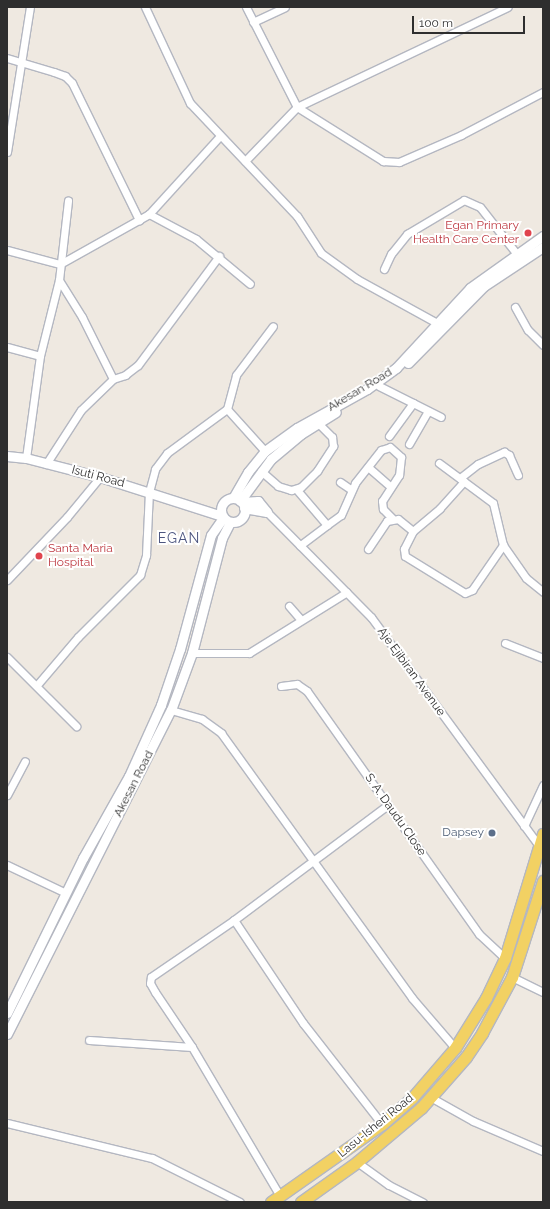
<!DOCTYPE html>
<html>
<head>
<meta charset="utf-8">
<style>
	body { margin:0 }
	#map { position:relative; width:550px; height:1209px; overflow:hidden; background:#efe9e1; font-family:Raleway,sans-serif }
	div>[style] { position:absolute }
	.roads { filter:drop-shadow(1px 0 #b4b7c1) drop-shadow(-1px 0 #b4b7c1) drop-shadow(0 1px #b4b7c1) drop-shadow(0 -1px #b4b7c1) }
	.minor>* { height:7px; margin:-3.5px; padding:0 3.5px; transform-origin:3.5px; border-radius:3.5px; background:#fff }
	.tertiary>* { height:9px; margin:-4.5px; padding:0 4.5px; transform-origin:4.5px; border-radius:4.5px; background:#fff }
	.tertiary>.ring { margin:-4.5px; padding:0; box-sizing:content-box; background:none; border:9px solid #fff; border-radius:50% }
	.primary>* { height:11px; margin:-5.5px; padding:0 5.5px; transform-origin:5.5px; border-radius:5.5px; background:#f2d163 }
	.dots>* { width:11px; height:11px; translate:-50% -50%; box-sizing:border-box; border:2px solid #fff; border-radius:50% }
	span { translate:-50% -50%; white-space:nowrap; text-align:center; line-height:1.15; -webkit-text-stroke:4px #fff; paint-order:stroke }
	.health-label { font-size:12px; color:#be3a42 }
	.right { translate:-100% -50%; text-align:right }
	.left { translate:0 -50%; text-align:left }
	.street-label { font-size:12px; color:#2e2e2e }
	.service-label { font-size:12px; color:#4e5e75 }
	.quarter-label { font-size:14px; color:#4d5680; letter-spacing:1px }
	.frame { position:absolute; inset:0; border:8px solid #2e2e2e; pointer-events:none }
	.scale { position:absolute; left:412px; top:16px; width:113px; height:18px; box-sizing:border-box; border:2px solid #2e2e2e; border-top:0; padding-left:5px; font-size:12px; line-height:14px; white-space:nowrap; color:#2e2e2e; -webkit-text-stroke:3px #fff; paint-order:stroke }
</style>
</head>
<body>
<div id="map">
	<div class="roads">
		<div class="minor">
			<div style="left:145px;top:7px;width:106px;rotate:64.9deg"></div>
			<div style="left:190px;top:103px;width:156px;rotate:46.6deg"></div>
			<div style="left:297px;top:216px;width:44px;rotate:57deg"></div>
			<div style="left:321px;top:253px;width:44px;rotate:35.8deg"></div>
			<div style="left:357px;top:279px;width:91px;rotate:28.8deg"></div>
			<div style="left:246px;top:7px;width:112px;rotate:63deg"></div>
			<div style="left:297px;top:107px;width:102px;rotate:32.1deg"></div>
			<div style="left:383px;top:161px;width:16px;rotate:4deg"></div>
			<div style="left:399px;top:162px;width:68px;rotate:-23.5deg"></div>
			<div style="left:461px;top:135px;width:93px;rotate:-27.7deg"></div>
			<div style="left:253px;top:22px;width:35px;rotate:-25deg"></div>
			<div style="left:7px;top:58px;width:49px;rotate:16.6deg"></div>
			<div style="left:54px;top:72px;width:12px;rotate:20deg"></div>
			<div style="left:65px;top:76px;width:10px;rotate:45deg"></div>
			<div style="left:72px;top:83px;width:153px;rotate:63.9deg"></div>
			<div style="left:7px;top:152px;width:147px;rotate:-81deg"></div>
			<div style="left:245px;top:161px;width:75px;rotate:-46.1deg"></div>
			<div style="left:297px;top:107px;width:233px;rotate:-25.4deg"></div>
			<div style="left:149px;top:214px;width:53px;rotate:28deg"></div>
			<div style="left:196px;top:239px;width:70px;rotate:39.8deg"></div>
			<div style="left:7px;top:250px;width:55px;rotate:14.8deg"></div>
			<div style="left:60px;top:264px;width:102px;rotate:-29.3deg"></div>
			<div style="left:149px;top:214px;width:105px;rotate:-47.7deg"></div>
			<div style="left:384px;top:269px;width:17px;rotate:-65deg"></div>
			<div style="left:391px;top:254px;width:26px;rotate:-51deg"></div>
			<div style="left:407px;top:234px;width:66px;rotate:-30.8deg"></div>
			<div style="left:464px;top:200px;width:17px;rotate:24deg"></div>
			<div style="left:480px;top:207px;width:58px;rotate:52deg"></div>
			<div style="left:59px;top:280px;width:44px;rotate:58.1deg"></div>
			<div style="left:82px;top:317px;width:69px;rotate:63.4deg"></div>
			<div style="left:515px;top:307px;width:26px;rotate:61deg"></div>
			<div style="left:528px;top:330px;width:21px;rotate:45deg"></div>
			<div style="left:7px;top:347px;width:34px;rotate:15deg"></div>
			<div style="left:379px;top:386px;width:69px;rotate:26.6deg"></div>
			<div style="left:227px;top:409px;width:57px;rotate:47.9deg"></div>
			<div style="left:389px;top:436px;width:41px;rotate:-54deg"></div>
			<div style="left:409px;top:444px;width:38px;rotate:-60deg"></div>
			<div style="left:26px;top:458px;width:103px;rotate:-82.2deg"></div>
			<div style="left:40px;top:356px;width:78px;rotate:-76deg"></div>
			<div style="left:59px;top:280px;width:80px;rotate:-83.5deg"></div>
			<div style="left:439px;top:463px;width:67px;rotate:36.5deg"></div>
			<div style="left:493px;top:503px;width:43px;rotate:76.6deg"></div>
			<div style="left:503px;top:545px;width:40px;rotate:55.1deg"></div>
			<div style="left:526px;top:578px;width:22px;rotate:39deg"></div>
			<div style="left:46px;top:464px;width:64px;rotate:-57.1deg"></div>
			<div style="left:81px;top:410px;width:45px;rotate:-44.1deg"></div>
			<div style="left:113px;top:379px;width:13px;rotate:-18deg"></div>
			<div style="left:125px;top:375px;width:16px;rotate:-38deg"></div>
			<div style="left:138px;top:365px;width:136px;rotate:-53.4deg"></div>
			<div style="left:368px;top:467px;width:29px;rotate:41deg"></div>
			<div style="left:261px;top:471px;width:23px;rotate:41deg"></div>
			<div style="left:278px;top:486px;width:14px;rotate:17deg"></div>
			<div style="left:291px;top:490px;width:10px;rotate:-17deg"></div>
			<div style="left:301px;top:487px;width:23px;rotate:-45deg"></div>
			<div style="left:317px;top:471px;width:30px;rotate:-57deg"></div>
			<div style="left:333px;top:446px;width:9px;rotate:-96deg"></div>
			<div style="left:332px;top:437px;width:20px;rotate:-135deg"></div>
			<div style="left:460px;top:478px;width:23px;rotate:-38deg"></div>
			<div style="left:478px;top:464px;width:29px;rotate:-25deg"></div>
			<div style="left:504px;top:452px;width:6px;rotate:31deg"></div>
			<div style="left:509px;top:455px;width:22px;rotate:66deg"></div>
			<div style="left:340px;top:482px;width:14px;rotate:34deg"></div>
			<div style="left:297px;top:490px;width:46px;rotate:49.4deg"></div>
			<div style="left:327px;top:525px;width:34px;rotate:143deg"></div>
			<div style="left:267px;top:512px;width:148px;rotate:45.3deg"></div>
			<div style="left:371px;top:617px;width:284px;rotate:53.7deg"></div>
			<div style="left:327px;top:525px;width:17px;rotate:-36deg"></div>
			<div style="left:341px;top:515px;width:35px;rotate:-66deg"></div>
			<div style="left:355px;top:483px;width:42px;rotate:-51.8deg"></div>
			<div style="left:381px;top:450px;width:9px;rotate:-18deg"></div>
			<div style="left:390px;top:447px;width:15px;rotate:42deg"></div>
			<div style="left:401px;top:457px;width:18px;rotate:96deg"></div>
			<div style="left:399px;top:475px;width:31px;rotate:123deg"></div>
			<div style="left:382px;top:501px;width:8px;rotate:83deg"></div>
			<div style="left:383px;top:509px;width:13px;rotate:45deg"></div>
			<div style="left:413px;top:531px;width:35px;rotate:-40deg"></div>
			<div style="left:440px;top:508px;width:36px;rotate:-48deg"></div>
			<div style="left:368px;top:549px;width:34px;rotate:-56deg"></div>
			<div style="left:387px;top:521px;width:11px;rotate:-10deg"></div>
			<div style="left:398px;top:519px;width:19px;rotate:39deg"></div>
			<div style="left:413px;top:531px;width:20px;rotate:117deg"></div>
			<div style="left:404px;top:549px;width:7px;rotate:82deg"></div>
			<div style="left:405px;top:556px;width:70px;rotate:31.7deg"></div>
			<div style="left:465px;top:593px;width:8px;rotate:-23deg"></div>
			<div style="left:472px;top:590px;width:55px;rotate:-55.4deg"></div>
			<div style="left:7px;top:580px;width:87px;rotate:-46.4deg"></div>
			<div style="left:67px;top:517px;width:52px;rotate:-50.5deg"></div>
			<div style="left:289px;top:606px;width:18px;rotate:49deg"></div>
			<div style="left:505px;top:643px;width:41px;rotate:21.5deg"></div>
			<div style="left:192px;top:653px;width:57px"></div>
			<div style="left:249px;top:653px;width:115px;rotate:-31.9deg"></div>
			<div style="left:7px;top:657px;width:98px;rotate:45deg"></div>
			<div style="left:37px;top:685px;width:63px;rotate:-49.5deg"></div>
			<div style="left:78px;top:637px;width:88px;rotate:-45deg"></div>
			<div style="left:140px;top:575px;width:21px;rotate:-73deg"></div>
			<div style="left:146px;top:555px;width:63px;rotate:-87.3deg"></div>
			<div style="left:149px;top:492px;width:24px;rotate:-75deg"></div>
			<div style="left:155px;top:469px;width:20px;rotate:-53deg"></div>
			<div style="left:167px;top:453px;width:74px;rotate:-36.3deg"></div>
			<div style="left:227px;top:409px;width:35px;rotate:-75deg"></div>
			<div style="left:236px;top:375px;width:61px;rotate:-52.9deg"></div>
			<div style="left:281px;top:686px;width:16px;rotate:-7deg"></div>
			<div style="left:297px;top:684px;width:12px;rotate:35deg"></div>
			<div style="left:307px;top:691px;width:298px;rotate:54.7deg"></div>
			<div style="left:479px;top:934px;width:35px;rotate:43deg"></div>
			<div style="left:171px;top:710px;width:32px;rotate:16deg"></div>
			<div style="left:202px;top:719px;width:24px;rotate:36deg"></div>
			<div style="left:221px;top:733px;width:327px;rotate:54.2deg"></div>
			<div style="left:412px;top:998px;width:66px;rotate:49.3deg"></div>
			<div style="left:7px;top:795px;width:38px;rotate:-62deg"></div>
			<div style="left:524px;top:826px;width:45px;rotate:-65.1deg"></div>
			<div style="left:7px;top:865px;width:65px;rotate:25.4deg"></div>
			<div style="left:234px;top:920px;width:124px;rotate:56.2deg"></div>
			<div style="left:303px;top:1023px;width:128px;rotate:52deg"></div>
			<div style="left:512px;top:977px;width:34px;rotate:26deg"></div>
			<div style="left:89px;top:1040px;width:103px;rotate:3.9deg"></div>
			<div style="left:432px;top:1098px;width:47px;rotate:29.3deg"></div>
			<div style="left:473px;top:1121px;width:76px;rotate:23.2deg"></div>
			<div style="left:7px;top:1123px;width:149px;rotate:13.6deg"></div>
			<div style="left:152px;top:1158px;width:98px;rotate:26.6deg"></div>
			<div style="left:357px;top:1162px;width:39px;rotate:36deg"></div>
			<div style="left:389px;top:1185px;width:38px;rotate:27deg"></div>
			<div style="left:280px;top:1196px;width:173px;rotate:-120.6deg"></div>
			<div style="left:192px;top:1047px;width:66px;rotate:-123.9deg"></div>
			<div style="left:155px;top:992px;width:10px;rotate:-119deg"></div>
			<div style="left:150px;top:983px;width:6px;rotate:-81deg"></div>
			<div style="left:151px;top:977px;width:101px;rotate:-34.5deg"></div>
			<div style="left:234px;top:920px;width:192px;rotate:-36.8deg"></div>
		</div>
		<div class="tertiary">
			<div style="left:408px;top:363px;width:108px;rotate:-45.4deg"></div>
			<div style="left:484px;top:286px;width:71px;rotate:-33.5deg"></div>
			<div style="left:7px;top:456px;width:19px;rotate:6deg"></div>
			<div style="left:26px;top:458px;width:76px;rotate:14.4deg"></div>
			<div style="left:100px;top:477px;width:128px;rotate:17.7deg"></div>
			<div style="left:233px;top:498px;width:30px;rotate:-60deg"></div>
			<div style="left:248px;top:472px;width:27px;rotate:-51deg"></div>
			<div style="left:265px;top:451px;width:39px;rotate:-36deg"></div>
			<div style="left:297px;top:428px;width:80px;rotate:-29.1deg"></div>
			<div style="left:367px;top:389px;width:36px;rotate:-36deg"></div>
			<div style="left:396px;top:368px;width:109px;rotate:-47.2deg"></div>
			<div style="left:470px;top:288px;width:90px;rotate:-35.5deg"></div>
			<div class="ring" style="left:221px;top:498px;width:15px;height:15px"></div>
			<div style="left:240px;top:501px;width:52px;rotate:-53.6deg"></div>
			<div style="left:271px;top:459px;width:39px;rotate:-40deg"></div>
			<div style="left:301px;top:434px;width:41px;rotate:-32.2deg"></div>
			<div style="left:242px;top:502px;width:16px;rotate:-4deg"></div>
			<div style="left:258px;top:501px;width:14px;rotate:51deg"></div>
			<div style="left:244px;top:508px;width:23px;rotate:10deg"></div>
			<div style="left:7px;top:1013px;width:173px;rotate:-63.9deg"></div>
			<div style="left:83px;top:858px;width:94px;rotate:-60.7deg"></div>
			<div style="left:129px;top:776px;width:78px;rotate:-65.7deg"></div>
			<div style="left:161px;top:705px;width:59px;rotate:-71.3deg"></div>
			<div style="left:180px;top:649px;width:118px;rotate:-74.8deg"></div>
			<div style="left:211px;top:535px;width:21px;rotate:-55deg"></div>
			<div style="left:7px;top:1034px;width:363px;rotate:-63.2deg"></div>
			<div style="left:171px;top:710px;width:61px;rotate:-69.8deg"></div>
			<div style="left:192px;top:653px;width:119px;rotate:-75.4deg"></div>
			<div style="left:222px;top:538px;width:18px;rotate:-63deg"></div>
		</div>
		<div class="primary">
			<div style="left:271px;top:1202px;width:136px;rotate:-35.1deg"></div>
			<div style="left:382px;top:1124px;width:40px;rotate:-41deg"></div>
			<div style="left:412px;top:1098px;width:66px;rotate:-49.3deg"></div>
			<div style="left:455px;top:1048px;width:59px;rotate:-58.2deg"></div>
			<div style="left:486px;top:998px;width:44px;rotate:-64.6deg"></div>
			<div style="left:505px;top:958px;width:130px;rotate:-73deg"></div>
			<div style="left:301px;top:1202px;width:69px;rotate:-35.5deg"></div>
			<div style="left:357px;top:1162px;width:84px;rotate:-40.2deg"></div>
			<div style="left:421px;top:1108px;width:68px;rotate:-48.6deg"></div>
			<div style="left:466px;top:1057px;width:29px;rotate:-56deg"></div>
			<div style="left:482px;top:1033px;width:64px;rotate:-61.8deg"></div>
			<div style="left:512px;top:977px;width:101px;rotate:-72.1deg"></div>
		</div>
	</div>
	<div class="dots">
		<div style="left:528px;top:233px;background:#e0444e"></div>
		<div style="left:39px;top:556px;background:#e0444e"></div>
		<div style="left:492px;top:833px;background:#5c6f8a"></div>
	</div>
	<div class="health-label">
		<span class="right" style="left:519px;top:233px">Egan Primary<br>Health Care Center</span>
		<span class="left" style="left:48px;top:556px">Santa Maria<br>Hospital</span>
	</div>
	<div class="street-label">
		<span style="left:360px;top:390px;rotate:-31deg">Akesan Road</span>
		<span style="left:98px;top:477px;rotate:15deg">Isuti Road</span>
		<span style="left:411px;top:672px;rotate:54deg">Aje Ejibiran Avenue</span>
		<span style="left:134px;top:784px;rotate:-63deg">Akesan Road</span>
		<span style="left:395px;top:815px;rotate:55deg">S. A. Daudu Close</span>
		<span style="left:376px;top:1126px;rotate:-39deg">Lasu-Isheri Road</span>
	</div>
	<div class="service-label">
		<span class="right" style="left:484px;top:833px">Dapsey</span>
	</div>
	<div class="quarter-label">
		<span style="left:179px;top:538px">EGAN</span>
	</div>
	<div class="frame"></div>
	<div class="scale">100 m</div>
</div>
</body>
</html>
